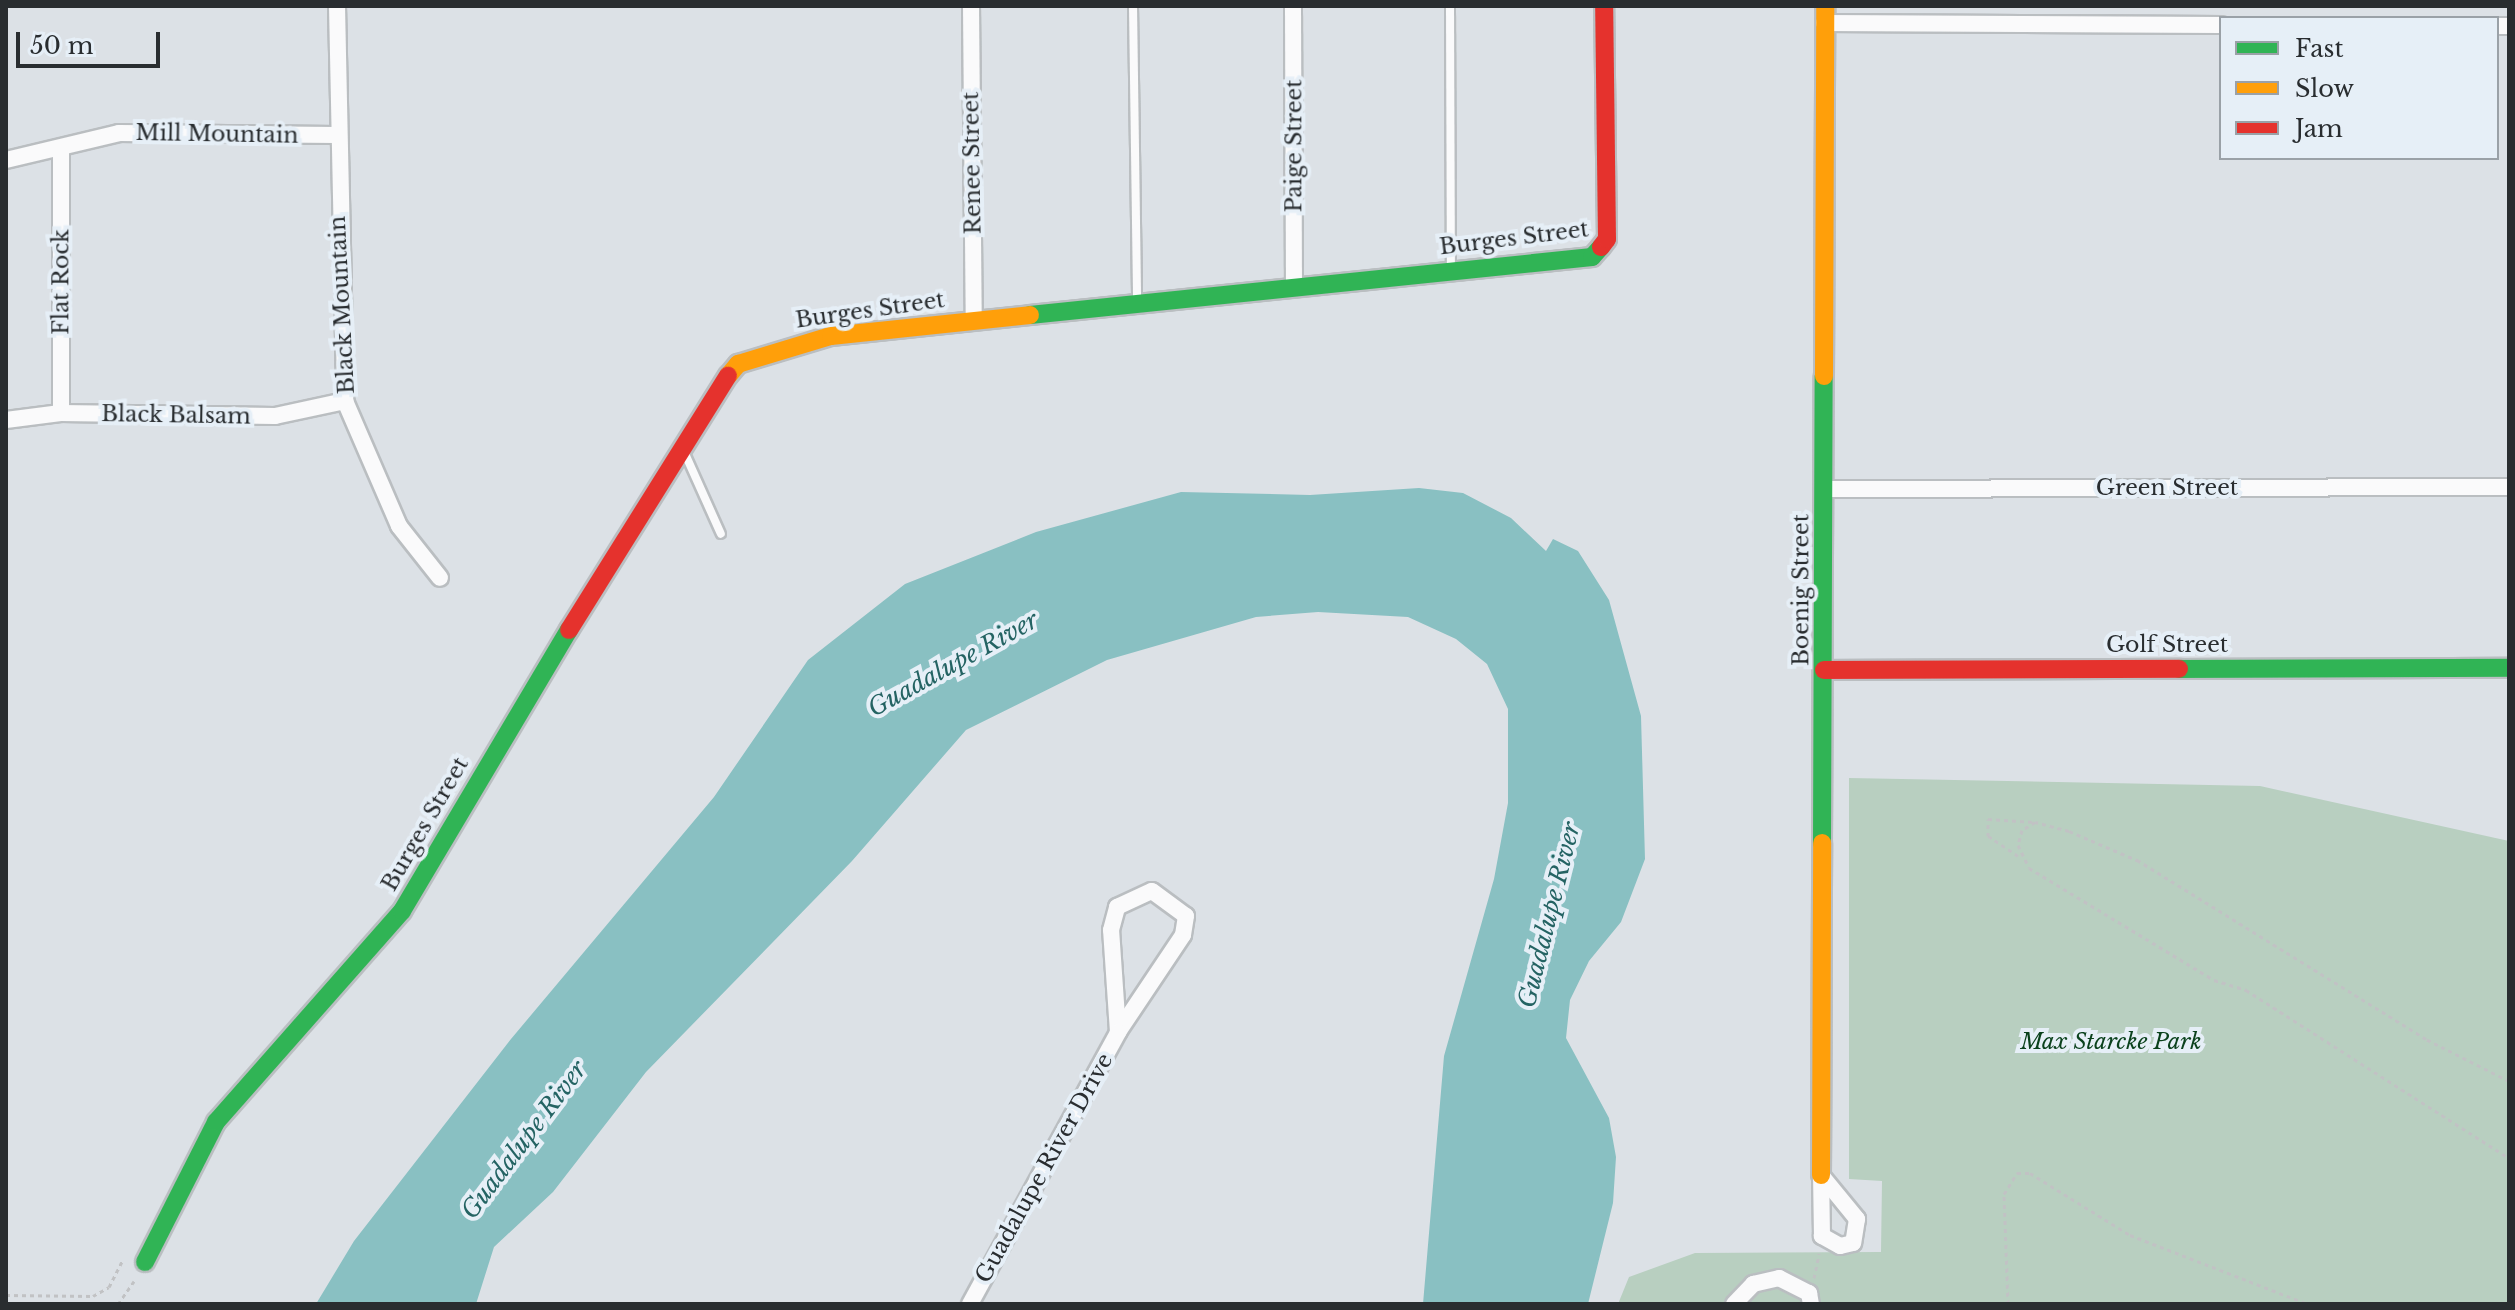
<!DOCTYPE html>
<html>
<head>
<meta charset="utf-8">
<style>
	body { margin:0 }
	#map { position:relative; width:2515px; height:1310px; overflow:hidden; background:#dce1e6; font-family:"Libre Baskerville",serif }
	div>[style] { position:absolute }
	.green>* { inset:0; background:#b8cfc0 }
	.water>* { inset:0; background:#89c0c2 }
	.path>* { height:3px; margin-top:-1.5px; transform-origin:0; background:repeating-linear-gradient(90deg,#c1c2c4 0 4px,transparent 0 8px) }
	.roads { filter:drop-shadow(2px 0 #babec1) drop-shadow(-2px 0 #babec1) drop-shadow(0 2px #babec1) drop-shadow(0 -2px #babec1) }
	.lane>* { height:8px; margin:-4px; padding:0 4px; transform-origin:4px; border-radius:4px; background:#fafafb }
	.street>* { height:16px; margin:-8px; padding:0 8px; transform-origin:8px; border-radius:8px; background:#fafafb }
	.fast>* { height:18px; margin:-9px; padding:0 9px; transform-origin:9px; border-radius:9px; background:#30b455 }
	.slow>* { height:18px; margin:-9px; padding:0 9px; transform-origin:9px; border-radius:9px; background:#ff9f0a }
	.jam>* { height:18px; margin:-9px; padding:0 9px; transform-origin:9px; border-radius:9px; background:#e5322d }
	span { translate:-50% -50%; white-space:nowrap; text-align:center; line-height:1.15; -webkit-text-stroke:8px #e6eff7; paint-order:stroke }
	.street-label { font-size:22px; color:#292d30 }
	.park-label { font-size:22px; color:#0b421d; font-style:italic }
	.water-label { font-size:24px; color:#246363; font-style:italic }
	.frame { position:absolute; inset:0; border:8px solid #292d30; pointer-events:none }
	.legend { position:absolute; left:2219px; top:16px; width:280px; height:144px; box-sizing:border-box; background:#e6eff7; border:2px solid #9aa1a7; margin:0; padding:10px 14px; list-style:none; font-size:24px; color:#292d30 }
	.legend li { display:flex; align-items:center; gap:16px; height:40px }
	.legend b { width:40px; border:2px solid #9aa1a7 }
	.scale { position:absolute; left:16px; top:32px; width:144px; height:36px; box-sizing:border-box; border:4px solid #292d30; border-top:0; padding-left:10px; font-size:24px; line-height:28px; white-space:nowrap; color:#292d30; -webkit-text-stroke:6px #e6eff7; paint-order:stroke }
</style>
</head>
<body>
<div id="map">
	<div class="green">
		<div style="clip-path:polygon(1849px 778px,2260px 786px,2509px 841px,2509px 1304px,1618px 1304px,1629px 1277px,1695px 1253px,1881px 1252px,1882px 1181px,1849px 1179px)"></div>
	</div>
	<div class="water">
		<div style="clip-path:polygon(1419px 488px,1463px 493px,1511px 518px,1546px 551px,1553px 539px,1578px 551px,1609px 600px,1641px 716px,1645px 859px,1621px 922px,1589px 961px,1570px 1000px,1566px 1038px,1609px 1118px,1616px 1157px,1613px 1203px,1588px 1304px,1423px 1304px,1444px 1056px,1494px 879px,1508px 803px,1508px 709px,1487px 664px,1456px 639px,1408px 617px,1318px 612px,1256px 617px,1107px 660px,966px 730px,852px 861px,646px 1072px,553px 1192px,494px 1247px,476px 1304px,316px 1304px,354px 1241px,511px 1039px,714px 797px,808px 660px,905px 584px,1036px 532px,1181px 492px,1310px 495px)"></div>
	</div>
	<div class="path">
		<div style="left:2018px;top:856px;width:36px;rotate:-146deg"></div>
		<div style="left:1988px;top:836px;width:17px;rotate:-90deg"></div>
		<div style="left:1988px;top:819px;width:47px;rotate:3.7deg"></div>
		<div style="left:2509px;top:1081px;width:93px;rotate:-153.2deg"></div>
		<div style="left:2426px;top:1039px;width:338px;rotate:-148.2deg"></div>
		<div style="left:2139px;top:861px;width:76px;rotate:-156.8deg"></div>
		<div style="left:2069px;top:831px;width:35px;rotate:-165deg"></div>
		<div style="left:2035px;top:822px;width:15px;rotate:148deg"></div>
		<div style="left:2022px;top:830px;width:16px;rotate:105deg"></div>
		<div style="left:2018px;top:845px;width:25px;rotate:64deg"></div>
		<div style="left:2029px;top:868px;width:216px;rotate:31.2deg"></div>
		<div style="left:2214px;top:980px;width:34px;rotate:17deg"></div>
		<div style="left:2246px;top:990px;width:312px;rotate:32.6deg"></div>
		<div style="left:1814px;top:1278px;width:25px;rotate:-78deg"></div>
		<div style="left:6px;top:1295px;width:87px;rotate:0.7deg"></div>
		<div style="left:93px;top:1296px;width:18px;rotate:-29deg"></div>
		<div style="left:109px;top:1287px;width:30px;rotate:-63deg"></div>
		<div style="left:118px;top:1304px;width:28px;rotate:-55deg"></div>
		<div style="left:2008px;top:1304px;width:110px;rotate:-92.1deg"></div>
		<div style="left:2004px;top:1194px;width:25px;rotate:-58deg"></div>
		<div style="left:2017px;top:1173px;width:13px"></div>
		<div style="left:2030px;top:1173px;width:118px;rotate:31.8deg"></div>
		<div style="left:2130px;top:1235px;width:191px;rotate:21.2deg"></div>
	</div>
	<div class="roads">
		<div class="lane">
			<div style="left:1133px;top:6px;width:295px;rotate:89.2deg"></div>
			<div style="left:1450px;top:6px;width:264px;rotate:89.8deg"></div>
			<div style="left:682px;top:447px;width:95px;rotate:65.9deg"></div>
		</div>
		<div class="street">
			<div style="left:337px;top:6px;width:395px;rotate:88.8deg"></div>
			<div style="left:345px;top:401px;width:136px;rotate:66.6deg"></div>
			<div style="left:399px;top:526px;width:66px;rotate:51.7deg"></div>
			<div style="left:971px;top:6px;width:314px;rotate:89.5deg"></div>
			<div style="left:1293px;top:6px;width:280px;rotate:89.8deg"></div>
			<div style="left:1824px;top:23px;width:397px;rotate:0.3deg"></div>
			<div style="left:2497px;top:26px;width:12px"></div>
			<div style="left:61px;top:151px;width:262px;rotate:90deg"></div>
			<div style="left:6px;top:160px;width:116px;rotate:-13.4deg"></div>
			<div style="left:119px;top:133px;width:217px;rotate:0.5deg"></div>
			<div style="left:6px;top:420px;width:55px;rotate:-7.3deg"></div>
			<div style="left:61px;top:413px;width:214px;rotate:0.8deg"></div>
			<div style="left:275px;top:416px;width:72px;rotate:-12.1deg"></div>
			<div style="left:1825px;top:489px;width:684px;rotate:-0.17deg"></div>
			<div style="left:1152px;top:891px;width:42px;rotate:36.3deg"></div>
			<div style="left:1186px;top:916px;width:19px;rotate:99deg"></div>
			<div style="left:1183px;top:935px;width:117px;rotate:123.8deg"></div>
			<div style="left:1118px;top:1032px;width:102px;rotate:-93.9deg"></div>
			<div style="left:1111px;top:930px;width:24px;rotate:-75deg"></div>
			<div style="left:1117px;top:907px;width:38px;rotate:-25deg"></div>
			<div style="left:1821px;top:1175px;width:57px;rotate:50.7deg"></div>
			<div style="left:1857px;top:1219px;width:24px;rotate:99deg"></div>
			<div style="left:1853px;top:1243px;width:13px;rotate:167deg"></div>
			<div style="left:1840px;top:1246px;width:21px;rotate:-151deg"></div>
			<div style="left:1822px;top:1236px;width:61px;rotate:-90.9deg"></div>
			<div style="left:970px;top:1304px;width:310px;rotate:-61.4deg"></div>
			<div style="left:1734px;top:1304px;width:28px;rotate:-46deg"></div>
			<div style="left:1753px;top:1284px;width:27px;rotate:-13deg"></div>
			<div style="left:1779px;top:1278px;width:34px;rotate:27deg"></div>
			<div style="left:1809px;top:1293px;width:11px;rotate:80deg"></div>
		</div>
		<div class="fast">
			<div style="left:1030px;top:315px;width:565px;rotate:-5.89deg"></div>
			<div style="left:1592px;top:257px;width:13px;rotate:-48deg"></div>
			<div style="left:2179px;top:669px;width:330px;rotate:-0.2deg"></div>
			<div style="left:1822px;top:843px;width:467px;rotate:-89.8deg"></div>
			<div style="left:145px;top:1262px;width:157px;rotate:-63.1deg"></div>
			<div style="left:216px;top:1122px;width:281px;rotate:-48.6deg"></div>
			<div style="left:402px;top:911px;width:327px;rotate:-59.3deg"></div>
		</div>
		<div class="slow">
			<div style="left:728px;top:376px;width:16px;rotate:-50deg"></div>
			<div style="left:738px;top:364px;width:97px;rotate:-16.8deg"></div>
			<div style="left:831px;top:336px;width:200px;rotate:-6deg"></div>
			<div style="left:1824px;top:376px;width:370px;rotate:-89.8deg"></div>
			<div style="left:1821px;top:1175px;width:332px;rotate:-89.8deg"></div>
		</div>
		<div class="jam">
			<div style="left:1601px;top:247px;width:10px;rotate:-53deg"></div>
			<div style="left:1607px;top:239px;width:233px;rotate:-90.7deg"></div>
			<div style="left:569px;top:630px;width:300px;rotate:-58deg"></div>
			<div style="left:1824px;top:670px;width:355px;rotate:-0.2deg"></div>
		</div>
	</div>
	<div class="street-label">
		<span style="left:217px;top:134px;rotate:1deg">Mill Mountain</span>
		<span style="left:1294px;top:146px;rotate:-90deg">Paige Street</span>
		<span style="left:972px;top:163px;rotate:-91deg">Renee Street</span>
		<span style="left:1514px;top:238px;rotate:-7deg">Burges Street</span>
		<span style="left:61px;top:282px;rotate:-90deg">Flat Rock</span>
		<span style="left:342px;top:305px;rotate:-93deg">Black Mountain</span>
		<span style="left:870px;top:310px;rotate:-8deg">Burges Street</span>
		<span style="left:176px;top:415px;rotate:1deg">Black Balsam</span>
		<span style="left:2167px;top:488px">Green Street</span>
		<span style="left:1801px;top:590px;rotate:-90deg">Boenig Street</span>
		<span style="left:2167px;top:645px">Golf Street</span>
		<span style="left:425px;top:824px;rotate:-60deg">Burges Street</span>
		<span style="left:1044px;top:1168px;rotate:-61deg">Guadalupe River Drive</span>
	</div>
	<div class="park-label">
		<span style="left:2111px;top:1042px">Max Starcke Park</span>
	</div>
	<div class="water-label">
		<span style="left:953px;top:664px;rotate:-29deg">Guadalupe River</span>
		<span style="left:1549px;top:915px;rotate:-76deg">Guadalupe River</span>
		<span style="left:524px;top:1140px;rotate:-53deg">Guadalupe River</span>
	</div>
	<div class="frame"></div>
	<ul class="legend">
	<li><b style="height:10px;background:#30b455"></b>Fast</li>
	<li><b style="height:10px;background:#ff9f0a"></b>Slow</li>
	<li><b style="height:10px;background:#e5322d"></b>Jam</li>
	</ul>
	<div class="scale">50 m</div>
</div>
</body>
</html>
